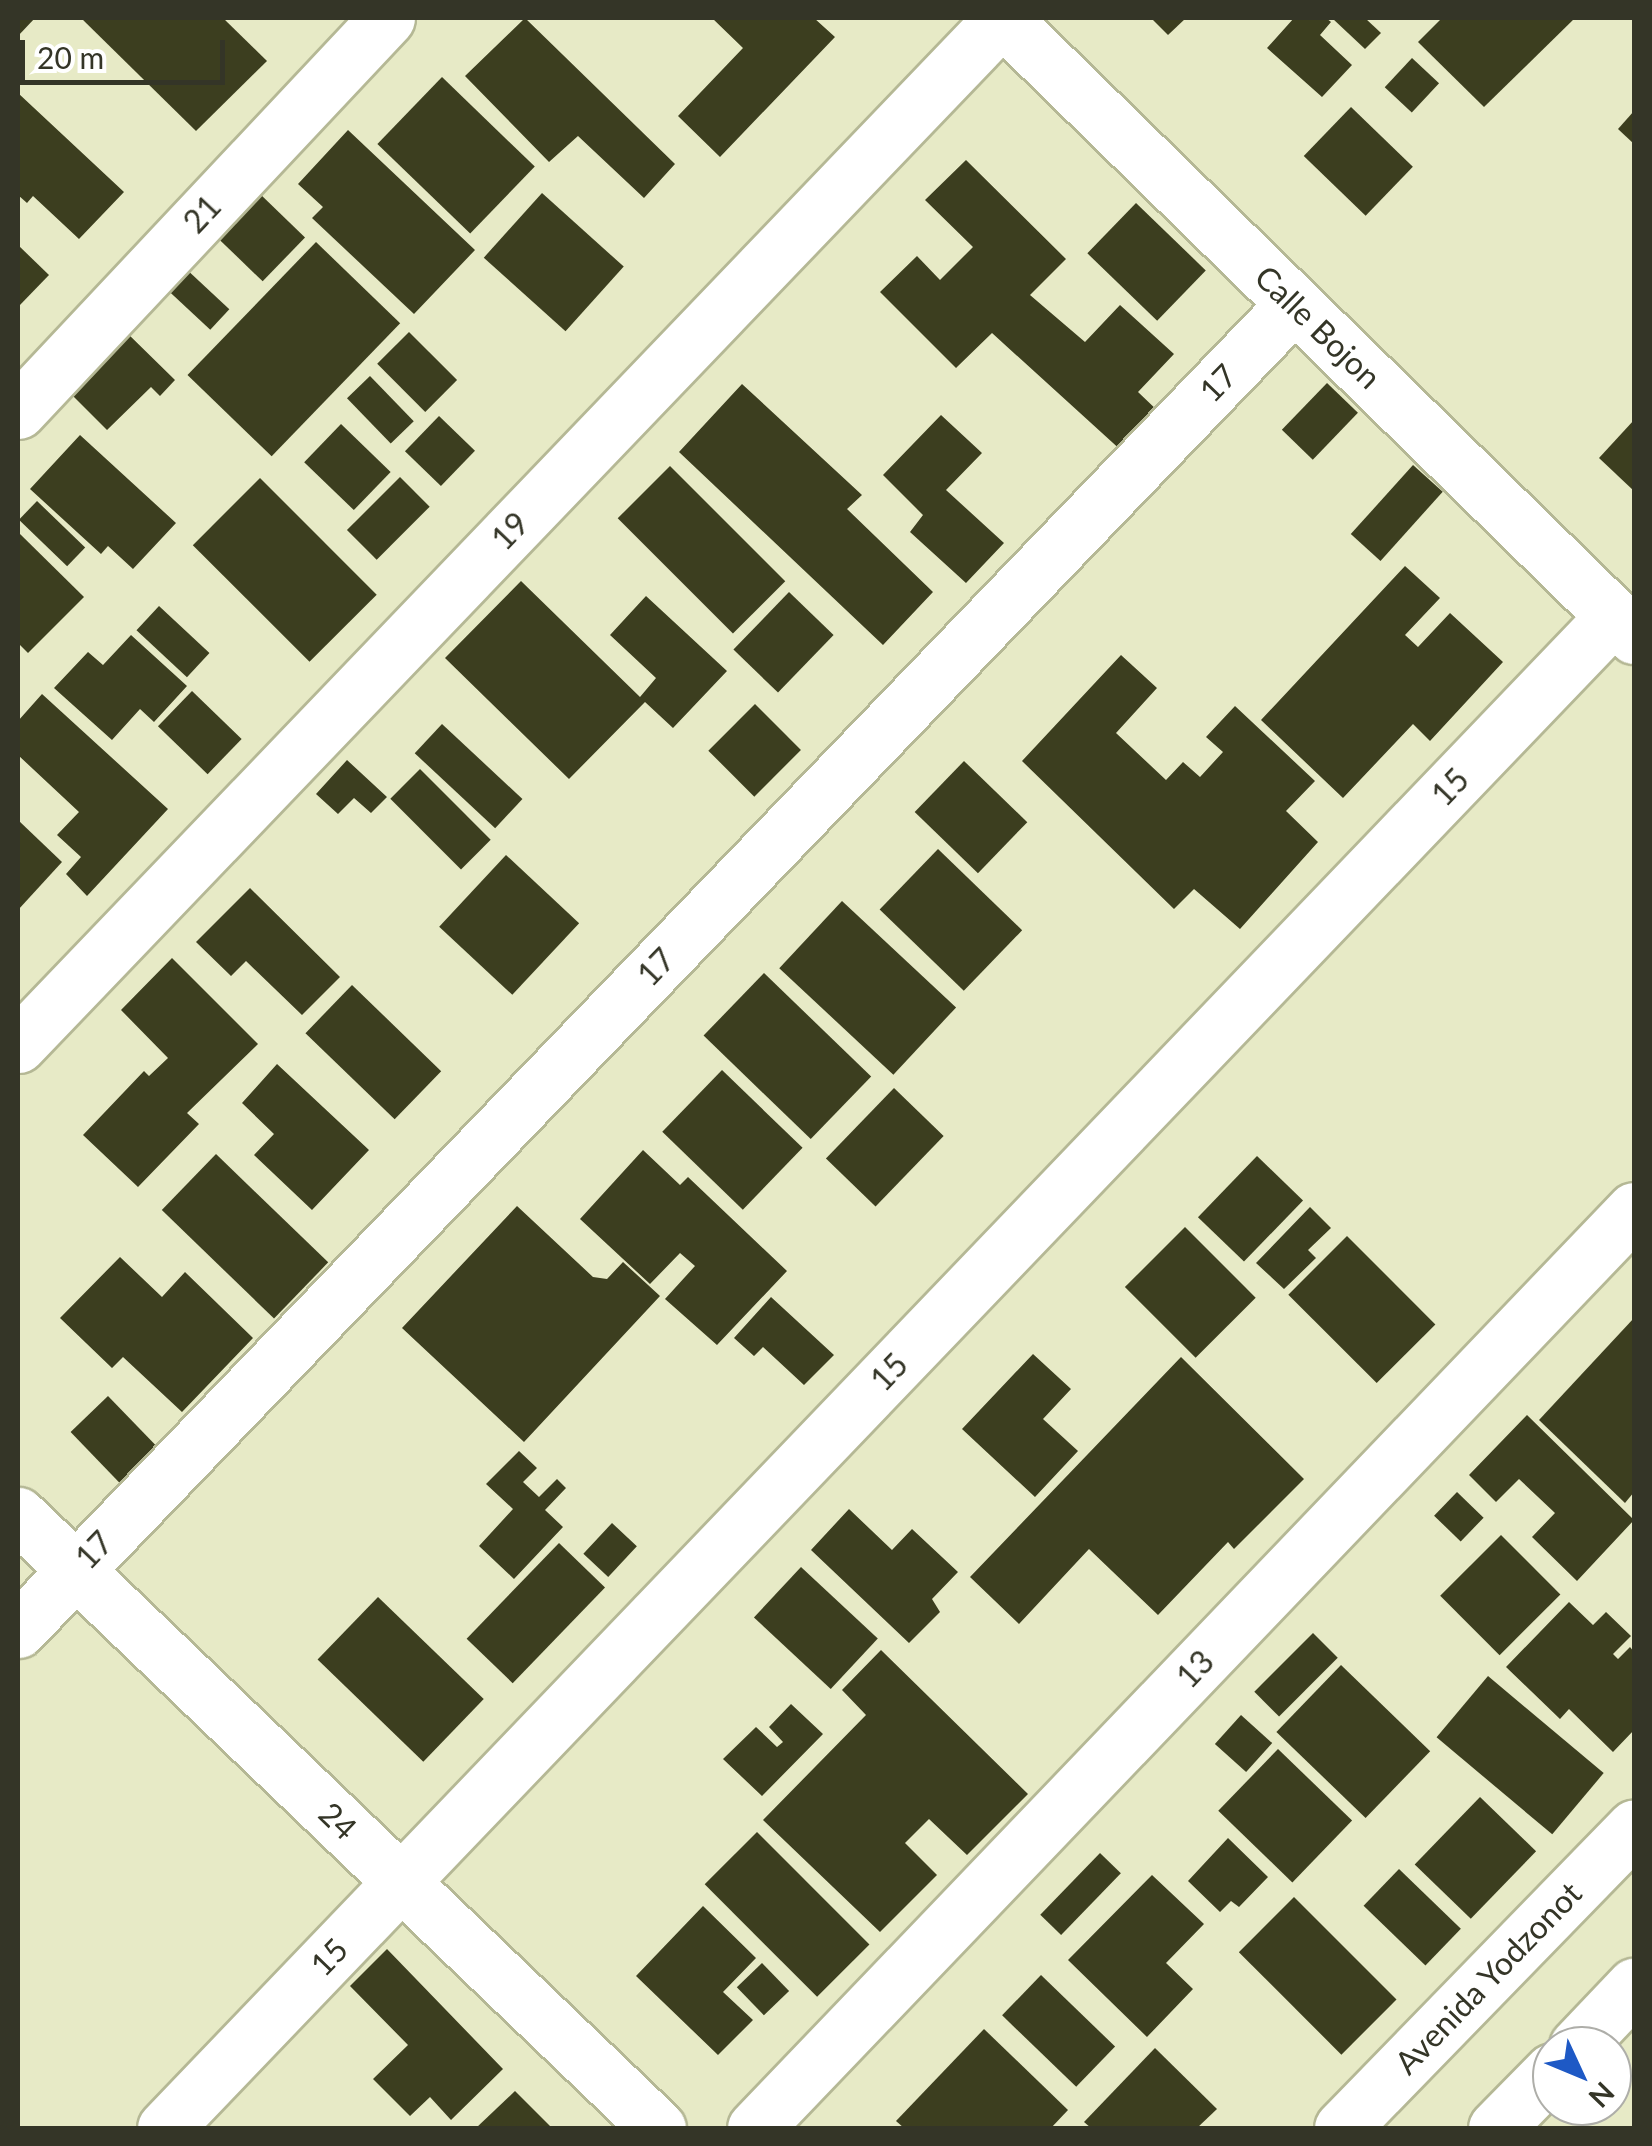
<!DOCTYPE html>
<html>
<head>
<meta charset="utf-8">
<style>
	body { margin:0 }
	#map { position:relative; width:1652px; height:2146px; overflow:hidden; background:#e7eac6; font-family:Lato,sans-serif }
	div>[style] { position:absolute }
	.building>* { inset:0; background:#3c3e1f; transform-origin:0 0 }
	.roads { filter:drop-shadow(2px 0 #b5b895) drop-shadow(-2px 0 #b5b895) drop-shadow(0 2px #b5b895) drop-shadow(0 -2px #b5b895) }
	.minor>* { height:55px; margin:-27.5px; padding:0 27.5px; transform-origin:27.5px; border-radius:27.5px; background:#fff }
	span { translate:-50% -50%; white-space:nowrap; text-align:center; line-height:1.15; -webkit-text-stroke:10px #fff; paint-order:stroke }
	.street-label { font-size:32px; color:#343527 }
	.frame { position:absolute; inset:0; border:20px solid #343527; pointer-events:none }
	.north { position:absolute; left:1532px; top:2026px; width:100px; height:100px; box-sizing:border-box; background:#fff; border:2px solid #aeaea9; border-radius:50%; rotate:134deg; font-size:28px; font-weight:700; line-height:40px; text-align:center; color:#343527 }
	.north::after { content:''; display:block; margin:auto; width:35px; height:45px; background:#1e59c5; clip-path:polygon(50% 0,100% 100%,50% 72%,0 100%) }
	.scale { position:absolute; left:20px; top:40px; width:205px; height:45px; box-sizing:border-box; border:5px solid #343527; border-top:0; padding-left:12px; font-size:30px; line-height:35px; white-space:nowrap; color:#343527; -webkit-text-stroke:8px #fff; paint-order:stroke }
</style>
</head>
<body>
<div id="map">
	<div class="building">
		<div style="clip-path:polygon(18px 18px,35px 18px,18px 36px)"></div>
		<div style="clip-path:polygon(81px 18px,223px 18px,267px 61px,196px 131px)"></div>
		<div style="clip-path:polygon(525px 18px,675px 164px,644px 198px,578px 136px,549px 162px,465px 76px)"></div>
		<div style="clip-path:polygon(712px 18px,814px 18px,835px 37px,720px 157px,678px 116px,743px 48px)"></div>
		<div style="clip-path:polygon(1151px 18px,1186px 18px,1168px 35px)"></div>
		<div style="clip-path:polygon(1294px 18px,1326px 18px,1331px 22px,1320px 35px,1352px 65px,1322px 97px,1267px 48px)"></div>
		<div style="clip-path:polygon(1332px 18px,1365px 18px,1381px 33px,1365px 49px)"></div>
		<div style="clip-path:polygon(1442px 18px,1575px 18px,1484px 107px,1418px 42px)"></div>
		<div style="left:1412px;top:58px;width:37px;height:40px;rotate:43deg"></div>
		<div style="left:442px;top:77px;width:129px;height:93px;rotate:44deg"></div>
		<div style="clip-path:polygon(18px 93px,124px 192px,79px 239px,33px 196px,27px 203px,18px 195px)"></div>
		<div style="left:1351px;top:107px;width:86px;height:68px;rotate:44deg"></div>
		<div style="clip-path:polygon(1634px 111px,1634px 144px,1618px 129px)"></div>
		<div style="clip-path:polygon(348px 130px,475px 250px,414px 314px,312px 218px,323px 207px,298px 184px)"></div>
		<div style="clip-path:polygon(966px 160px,1066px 259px,1030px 295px,1085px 342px,1120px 305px,1174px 354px,1138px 392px,1160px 413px,1124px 453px,992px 333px,956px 368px,880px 292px,917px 256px,940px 280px,973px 247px,925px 200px)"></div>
		<div style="left:259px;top:193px;width:64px;height:61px;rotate:44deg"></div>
		<div style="left:542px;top:193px;width:110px;height:87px;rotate:42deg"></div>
		<div style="left:1136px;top:203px;width:97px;height:70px;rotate:44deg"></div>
		<div style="left:316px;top:242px;width:117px;height:185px;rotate:44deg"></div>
		<div style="clip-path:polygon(18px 245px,49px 275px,18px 307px)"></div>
		<div style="left:184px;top:267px;width:62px;height:28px;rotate:43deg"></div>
		<div style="clip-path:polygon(124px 330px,175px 380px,160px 396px,151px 387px,107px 430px,66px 389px)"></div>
		<div style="left:409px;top:332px;width:68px;height:45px;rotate:45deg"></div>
		<div style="left:370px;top:376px;width:63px;height:32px;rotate:46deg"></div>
		<div style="left:1327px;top:383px;width:43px;height:65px;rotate:44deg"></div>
		<div style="clip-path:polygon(742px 384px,862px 495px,847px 509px,933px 592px,883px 645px,679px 452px)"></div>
		<div style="clip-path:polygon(941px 415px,982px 453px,946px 490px,1004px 543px,966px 583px,910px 532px,923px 515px,883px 475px)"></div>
		<div style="left:439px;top:416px;width:50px;height:49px;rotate:44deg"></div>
		<div style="clip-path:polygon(1634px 420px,1634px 491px,1599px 458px)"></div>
		<div style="left:341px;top:424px;width:69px;height:53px;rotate:44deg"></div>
		<div style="clip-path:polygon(80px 435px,176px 523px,133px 569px,108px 546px,101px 554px,30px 489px)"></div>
		<div style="left:1413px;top:465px;width:40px;height:93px;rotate:42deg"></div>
		<div style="left:670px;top:466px;width:163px;height:74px;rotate:45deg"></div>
		<div style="left:400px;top:477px;width:42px;height:75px;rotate:45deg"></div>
		<div style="left:260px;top:478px;width:165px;height:95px;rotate:45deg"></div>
		<div style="left:37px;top:501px;width:67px;height:26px;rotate:44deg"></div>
		<div style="clip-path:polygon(18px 532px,84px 597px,28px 653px,18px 643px)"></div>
		<div style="clip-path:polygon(1405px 566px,1440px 598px,1405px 635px,1418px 647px,1450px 613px,1503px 662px,1430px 741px,1413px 724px,1343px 798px,1261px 720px)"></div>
		<div style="clip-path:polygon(521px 581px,640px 697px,656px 678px,610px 635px,646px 596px,727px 671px,673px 728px,645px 702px,569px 779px,445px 658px)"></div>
		<div style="left:789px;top:592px;width:62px;height:80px;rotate:44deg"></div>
		<div style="left:159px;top:606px;width:69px;height:33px;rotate:43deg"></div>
		<div style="clip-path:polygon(131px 635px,187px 686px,154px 722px,140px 709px,112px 740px,54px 688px,88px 652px,103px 665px)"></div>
		<div style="clip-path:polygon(1121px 655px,1157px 688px,1116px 733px,1166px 780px,1183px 762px,1200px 777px,1223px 752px,1206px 737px,1235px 706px,1315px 781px,1286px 811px,1318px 842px,1240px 929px,1194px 889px,1174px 909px,1022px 761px)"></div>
		<div style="left:192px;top:691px;width:69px;height:49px;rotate:44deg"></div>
		<div style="clip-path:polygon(42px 694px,168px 809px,87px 896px,66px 874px,81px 857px,57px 835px,79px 812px,18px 755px,18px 721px)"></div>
		<div style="left:755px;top:704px;width:65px;height:66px;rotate:45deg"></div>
		<div style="left:442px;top:724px;width:110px;height:40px;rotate:43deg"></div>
		<div style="clip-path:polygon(347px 760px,387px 797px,371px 813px,354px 798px,338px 814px,316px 794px)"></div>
		<div style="left:964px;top:761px;width:88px;height:71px;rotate:44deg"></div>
		<div style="left:420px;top:769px;width:100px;height:42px;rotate:45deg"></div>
		<div style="clip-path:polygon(18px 820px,62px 862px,18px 910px)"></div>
		<div style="left:938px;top:849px;width:117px;height:84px;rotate:44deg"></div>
		<div style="left:506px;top:855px;width:100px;height:98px;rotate:43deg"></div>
		<div style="clip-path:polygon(250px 888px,340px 977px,302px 1015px,246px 961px,231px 976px,196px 942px)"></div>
		<div style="left:842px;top:901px;width:156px;height:92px;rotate:43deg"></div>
		<div style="clip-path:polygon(172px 958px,258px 1044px,187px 1113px,199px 1124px,138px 1187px,83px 1135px,144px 1071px,149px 1076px,168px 1058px,121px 1010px)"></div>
		<div style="left:764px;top:973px;width:149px;height:87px;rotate:44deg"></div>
		<div style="left:352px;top:985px;width:124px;height:67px;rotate:44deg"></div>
		<div style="clip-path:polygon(277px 1064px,369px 1150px,312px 1210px,254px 1155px,274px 1134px,242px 1103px)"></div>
		<div style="left:722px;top:1070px;width:112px;height:86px;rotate:44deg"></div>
		<div style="left:894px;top:1088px;width:69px;height:98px;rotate:44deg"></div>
		<div style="clip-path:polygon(643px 1150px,680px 1185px,688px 1177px,787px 1271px,717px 1345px,665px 1299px,695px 1266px,680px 1253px,650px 1284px,580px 1219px)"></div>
		<div style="left:216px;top:1154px;width:156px;height:78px;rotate:44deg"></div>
		<div style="left:1257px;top:1156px;width:64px;height:85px;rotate:44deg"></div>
		<div style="clip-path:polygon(517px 1206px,593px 1277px,607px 1279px,623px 1262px,660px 1296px,524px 1442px,402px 1328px)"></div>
		<div style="clip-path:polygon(1310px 1207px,1331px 1228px,1308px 1250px,1316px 1258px,1284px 1289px,1256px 1263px)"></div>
		<div style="left:1185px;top:1227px;width:100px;height:85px;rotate:45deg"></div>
		<div style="left:1347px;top:1236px;width:125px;height:83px;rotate:45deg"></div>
		<div style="clip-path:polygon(120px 1257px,162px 1297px,185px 1272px,253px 1338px,182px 1412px,123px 1357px,112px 1368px,60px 1318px)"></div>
		<div style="clip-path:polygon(771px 1297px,834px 1355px,804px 1385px,763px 1347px,754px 1356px,734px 1338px)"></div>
		<div style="clip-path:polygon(1634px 1318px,1634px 1492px,1625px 1503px,1539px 1420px)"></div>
		<div style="clip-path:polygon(1033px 1354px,1071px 1389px,1043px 1419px,1078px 1451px,1035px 1497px,962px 1429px)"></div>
		<div style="clip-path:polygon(1181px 1357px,1304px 1479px,1234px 1549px,1228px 1542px,1158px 1615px,1089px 1549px,1019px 1624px,970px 1577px)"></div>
		<div style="left:108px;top:1396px;width:70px;height:52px;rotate:46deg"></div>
		<div style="clip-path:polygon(1527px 1415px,1634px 1520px,1577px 1581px,1532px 1537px,1555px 1513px,1519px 1479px,1496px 1502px,1469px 1475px)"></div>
		<div style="clip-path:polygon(519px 1451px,537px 1468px,523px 1482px,539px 1497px,557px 1479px,566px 1488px,545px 1510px,563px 1527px,514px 1579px,479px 1546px,513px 1509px,486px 1484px)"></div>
		<div style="left:1457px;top:1492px;width:37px;height:33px;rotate:44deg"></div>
		<div style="clip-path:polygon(849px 1509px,892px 1550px,912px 1529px,958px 1572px,932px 1599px,940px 1612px,909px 1643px,811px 1550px)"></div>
		<div style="left:612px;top:1523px;width:34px;height:42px;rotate:43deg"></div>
		<div style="left:1501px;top:1535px;width:84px;height:86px;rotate:45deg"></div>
		<div style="left:559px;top:1543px;width:64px;height:133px;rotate:44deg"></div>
		<div style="left:801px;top:1567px;width:105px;height:69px;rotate:43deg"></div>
		<div style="left:378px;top:1597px;width:147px;height:87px;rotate:44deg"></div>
		<div style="clip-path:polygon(1569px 1602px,1593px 1625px,1606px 1612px,1631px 1636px,1613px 1654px,1618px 1659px,1630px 1647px,1634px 1652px,1634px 1730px,1613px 1752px,1569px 1709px,1560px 1719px,1506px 1667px)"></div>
		<div style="left:1313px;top:1633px;width:35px;height:83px;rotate:45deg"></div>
		<div style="clip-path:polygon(881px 1650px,1028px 1794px,967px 1855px,929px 1819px,905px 1843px,937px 1875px,880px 1932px,763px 1820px,866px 1715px,842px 1690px)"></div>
		<div style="left:1341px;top:1665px;width:124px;height:93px;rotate:44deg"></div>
		<div style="left:1488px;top:1676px;width:151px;height:80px;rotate:40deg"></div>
		<div style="clip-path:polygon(791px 1704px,823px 1734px,762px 1796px,723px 1759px,756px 1727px,777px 1747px,783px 1742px,769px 1727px)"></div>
		<div style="left:1241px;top:1715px;width:42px;height:39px;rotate:42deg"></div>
		<div style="left:1278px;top:1749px;width:103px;height:86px;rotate:44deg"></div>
		<div style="left:1480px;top:1797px;width:78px;height:94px;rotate:44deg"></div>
		<div style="left:757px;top:1832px;width:159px;height:74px;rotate:45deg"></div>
		<div style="clip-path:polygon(1228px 1838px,1268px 1877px,1239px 1907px,1231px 1901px,1220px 1912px,1188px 1881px)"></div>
		<div style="left:1100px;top:1853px;width:29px;height:86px;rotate:44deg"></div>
		<div style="left:1399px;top:1869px;width:86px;height:51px;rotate:44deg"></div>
		<div style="clip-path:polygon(1152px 1875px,1204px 1924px,1166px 1963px,1193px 1989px,1147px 2037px,1068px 1960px)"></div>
		<div style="left:1294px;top:1897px;width:145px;height:78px;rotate:45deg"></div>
		<div style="clip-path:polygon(703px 1906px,756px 1958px,723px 1992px,753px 2020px,718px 2055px,636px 1976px)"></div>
		<div style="clip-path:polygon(387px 1949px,503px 2069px,451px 2120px,430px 2097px,410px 2116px,373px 2079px,408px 2045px,350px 1986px)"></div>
		<div style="left:762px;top:1963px;width:39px;height:35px;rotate:46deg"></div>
		<div style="left:1041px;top:1975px;width:103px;height:56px;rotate:44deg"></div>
		<div style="clip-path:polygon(984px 2029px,1068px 2110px,1051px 2128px,904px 2128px,896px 2121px)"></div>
		<div style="clip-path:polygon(1155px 2048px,1217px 2109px,1197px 2128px,1091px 2128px,1084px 2122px)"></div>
		<div style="clip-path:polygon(515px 2091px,552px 2128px,476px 2128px)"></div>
	</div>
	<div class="roads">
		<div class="minor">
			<div style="left:1002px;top:18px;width:884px;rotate:44.36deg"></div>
			<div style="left:18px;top:411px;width:539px;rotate:-46.8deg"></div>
			<div style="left:18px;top:1045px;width:1422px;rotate:-46.22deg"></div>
			<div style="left:18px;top:1515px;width:886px;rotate:43.77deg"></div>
			<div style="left:18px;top:1630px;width:1840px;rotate:-46.1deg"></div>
			<div style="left:1577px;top:2046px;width:83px;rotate:-46.5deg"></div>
			<div style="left:165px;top:2128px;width:2094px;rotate:-46.22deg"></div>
			<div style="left:755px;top:2128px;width:1271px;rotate:-46.24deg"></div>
			<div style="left:1342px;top:2128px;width:419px;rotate:-45.8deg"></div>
			<div style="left:1496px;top:2128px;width:80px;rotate:-45.5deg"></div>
		</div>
	</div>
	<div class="street-label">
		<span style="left:202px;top:214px;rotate:-47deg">21</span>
		<span style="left:1318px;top:327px;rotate:44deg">Calle Bojon</span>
		<span style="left:1218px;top:383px;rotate:-46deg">17</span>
		<span style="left:510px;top:531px;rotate:-46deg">19</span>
		<span style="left:1450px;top:787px;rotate:-46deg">15</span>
		<span style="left:656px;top:967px;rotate:-46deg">17</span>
		<span style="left:889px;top:1372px;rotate:-46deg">15</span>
		<span style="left:94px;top:1550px;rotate:-46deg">17</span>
		<span style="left:1195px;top:1669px;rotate:-46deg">13</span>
		<span style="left:338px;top:1821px;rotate:44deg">24</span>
		<span style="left:329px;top:1957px;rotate:-46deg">15</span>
		<span style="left:1488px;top:1978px;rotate:-46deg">Avenida Yodzonot</span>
	</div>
	<div class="frame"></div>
	<div class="north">N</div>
	<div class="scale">20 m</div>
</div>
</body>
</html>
